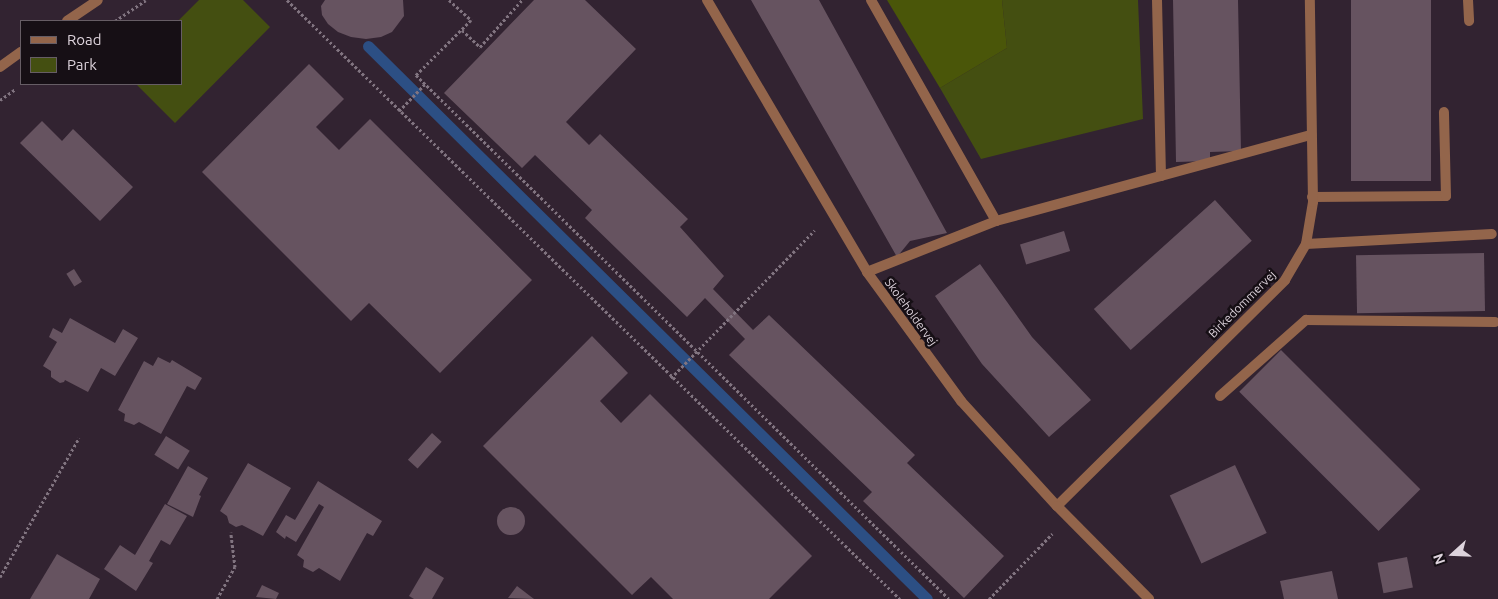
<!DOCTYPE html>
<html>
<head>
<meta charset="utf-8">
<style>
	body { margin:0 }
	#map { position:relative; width:1498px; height:599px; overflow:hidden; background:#322331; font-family:Ubuntu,sans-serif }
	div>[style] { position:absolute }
	.green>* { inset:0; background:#444f11 }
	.forest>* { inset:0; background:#4a5609 }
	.stream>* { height:11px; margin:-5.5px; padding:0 5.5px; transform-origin:5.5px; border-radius:5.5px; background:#2c4f84 }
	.building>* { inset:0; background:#665360; transform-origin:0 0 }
	.round { border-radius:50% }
	.path>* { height:3px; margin-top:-1.5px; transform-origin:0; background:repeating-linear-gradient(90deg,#817480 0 2.5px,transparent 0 5px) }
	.service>* { height:10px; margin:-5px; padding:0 5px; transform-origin:5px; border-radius:5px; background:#93654b }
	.minor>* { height:10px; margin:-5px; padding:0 5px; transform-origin:5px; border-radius:5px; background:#93654b }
	.tertiary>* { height:10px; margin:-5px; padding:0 5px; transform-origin:5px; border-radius:5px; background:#93654b }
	span { translate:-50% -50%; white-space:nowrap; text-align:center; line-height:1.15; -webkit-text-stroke:5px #160f15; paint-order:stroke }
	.street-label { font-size:12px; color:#ddd3dc }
	.legend { position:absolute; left:20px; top:20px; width:162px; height:65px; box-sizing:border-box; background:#160f15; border:1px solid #665d65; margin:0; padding:6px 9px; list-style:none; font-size:15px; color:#ddd3dc }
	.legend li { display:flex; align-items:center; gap:10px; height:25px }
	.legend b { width:25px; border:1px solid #665d65 }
	.north { position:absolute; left:1428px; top:529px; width:50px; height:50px; -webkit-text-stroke:4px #160f15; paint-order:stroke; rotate:250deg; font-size:14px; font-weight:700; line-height:20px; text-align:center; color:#ddd3dc }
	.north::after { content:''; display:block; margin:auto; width:18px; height:22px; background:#ddd3dc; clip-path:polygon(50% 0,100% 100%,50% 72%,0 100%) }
</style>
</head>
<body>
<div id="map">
	<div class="green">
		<div style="clip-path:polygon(199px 0,243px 0,270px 27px,175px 123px,136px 84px,181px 84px,181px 21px,178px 21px)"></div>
		<div style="clip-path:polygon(1002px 0,1138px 0,1143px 119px,981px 159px,940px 88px,1007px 48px)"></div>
	</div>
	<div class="forest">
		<div style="clip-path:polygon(887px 0,1002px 0,1007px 48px,940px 88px)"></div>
	</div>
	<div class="stream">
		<div style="left:368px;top:46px;width:786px;rotate:44.69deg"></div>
	</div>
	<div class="building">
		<div style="clip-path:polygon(325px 0,403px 0,404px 16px,392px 32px,381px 37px,366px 39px,351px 37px,338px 32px,328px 24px,322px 15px,321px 6px)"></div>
		<div style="clip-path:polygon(534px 0,585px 0,636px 49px,566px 122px,589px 145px,600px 134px,688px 219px,680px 227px,724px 276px,713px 289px,753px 330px,769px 315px,915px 455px,907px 463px,1004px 556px,964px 598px,863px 501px,872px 492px,729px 355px,745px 339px,705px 298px,687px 317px,585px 218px,592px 210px,535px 155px,522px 168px,444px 93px)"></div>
		<div style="clip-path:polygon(751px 0,819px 0,947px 233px,910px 241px,897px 257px)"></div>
		<div style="clip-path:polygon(1173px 0,1238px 0,1241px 151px,1210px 152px,1210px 161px,1176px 162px)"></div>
		<div style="left:1351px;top:0;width:80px;height:181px"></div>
		<div style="clip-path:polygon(309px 64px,344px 99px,316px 127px,339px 150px,370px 119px,532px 280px,440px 373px,369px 303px,351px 321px,202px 172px)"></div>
		<div style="clip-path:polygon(42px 121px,62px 141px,73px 129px,133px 187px,100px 221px,20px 143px)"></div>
		<div style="left:1215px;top:200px;width:55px;height:163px;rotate:48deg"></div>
		<div style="left:1064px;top:231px;width:21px;height:46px;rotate:73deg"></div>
		<div style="left:1484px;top:253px;width:58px;height:128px;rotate:89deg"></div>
		<div style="clip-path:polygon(980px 264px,1032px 337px,1091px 400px,1049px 437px,982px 364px,935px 296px)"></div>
		<div style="left:74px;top:269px;width:15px;height:9px;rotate:58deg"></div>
		<div style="clip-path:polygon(70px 318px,115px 343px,123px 329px,138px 338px,115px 376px,101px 368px,88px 392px,65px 380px,64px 382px,60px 383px,51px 377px,51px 371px,43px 366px,57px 342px,49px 337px,53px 328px,62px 333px)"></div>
		<div style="clip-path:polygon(592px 336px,628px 373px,600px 401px,621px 423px,650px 394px,812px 556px,769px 599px,673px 599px,651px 577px,632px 595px,483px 446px)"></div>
		<div style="left:1281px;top:350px;width:197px;height:59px;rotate:45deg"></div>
		<div style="clip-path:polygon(158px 357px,170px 363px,172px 360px,202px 378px,195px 390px,187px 386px,161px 434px,139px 422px,134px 425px,124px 421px,125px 414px,118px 410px,144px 361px,153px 366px)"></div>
		<div style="left:432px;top:433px;width:13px;height:36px;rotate:42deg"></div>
		<div style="left:166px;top:436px;width:28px;height:22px;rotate:32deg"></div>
		<div style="clip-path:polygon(248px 463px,291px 488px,263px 536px,242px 525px,236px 527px,229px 523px,227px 516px,220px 511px)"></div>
		<div style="left:1235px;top:465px;width:75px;height:72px;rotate:65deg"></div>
		<div style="clip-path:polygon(188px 466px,208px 478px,199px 495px,201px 496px,193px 517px,167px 504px)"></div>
		<div style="clip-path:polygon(318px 481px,382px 521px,373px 536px,367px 533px,340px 581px,319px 568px,313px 572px,303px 567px,304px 560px,297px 555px,324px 507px,319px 504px,296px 542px,286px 536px,285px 539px,276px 532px,286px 515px,295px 520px)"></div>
		<div style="clip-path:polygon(165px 504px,187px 516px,170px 545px,161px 540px,149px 561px,153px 563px,136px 591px,104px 569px,120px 545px,135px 555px)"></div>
		<div class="round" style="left:497px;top:507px;width:28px;height:28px"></div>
		<div style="clip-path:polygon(57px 554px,100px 579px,89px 599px,30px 599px)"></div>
		<div style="left:1407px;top:557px;width:31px;height:30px;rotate:79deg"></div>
		<div style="clip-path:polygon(426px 567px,444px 578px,432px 599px,414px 599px,409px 596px)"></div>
		<div style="clip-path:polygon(1332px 571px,1338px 599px,1284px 599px,1280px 581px)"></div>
		<div style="clip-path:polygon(262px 585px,279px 593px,276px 599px,256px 597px)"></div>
		<div style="clip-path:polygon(517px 586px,534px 599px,508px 598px)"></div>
	</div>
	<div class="path">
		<div style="left:287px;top:0;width:857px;rotate:44.34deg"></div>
		<div style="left:449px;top:0;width:30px;rotate:42deg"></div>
		<div style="left:471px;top:20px;width:78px;rotate:135deg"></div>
		<div style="left:416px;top:75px;width:747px;rotate:44.51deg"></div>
		<div style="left:115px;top:21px;width:37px;rotate:-34deg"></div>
		<div style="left:462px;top:30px;width:25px;rotate:43deg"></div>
		<div style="left:480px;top:47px;width:63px;rotate:-48.2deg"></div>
		<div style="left:0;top:100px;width:19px;rotate:-35deg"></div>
		<div style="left:399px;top:111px;width:37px;rotate:-46deg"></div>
		<div style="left:671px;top:378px;width:206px;rotate:-45.8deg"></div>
		<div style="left:0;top:577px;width:160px;rotate:-60.4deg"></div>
		<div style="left:217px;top:599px;width:37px;rotate:-61deg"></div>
		<div style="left:235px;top:567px;width:35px;rotate:-97deg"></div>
		<div style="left:989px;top:599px;width:91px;rotate:-45.9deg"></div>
	</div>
	<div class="service">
		<div style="left:871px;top:0;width:254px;rotate:60.5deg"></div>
		<div style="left:1157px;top:0;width:176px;rotate:88.7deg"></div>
		<div style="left:1468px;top:0;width:21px;rotate:87deg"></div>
		<div style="left:67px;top:21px;width:37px;rotate:-34deg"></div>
		<div style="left:0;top:67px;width:26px;rotate:-36deg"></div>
		<div style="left:1312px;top:197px;width:134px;rotate:-0.4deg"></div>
		<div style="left:1446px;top:196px;width:84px;rotate:-91.4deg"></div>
		<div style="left:1306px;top:244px;width:186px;rotate:-3.1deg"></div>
		<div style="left:867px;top:272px;width:139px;rotate:-21.6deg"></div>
		<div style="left:996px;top:221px;width:327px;rotate:-15.3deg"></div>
		<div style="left:1220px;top:396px;width:115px;rotate:-41.5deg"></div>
		<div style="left:1306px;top:320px;width:189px;rotate:0.6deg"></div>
	</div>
	<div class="minor">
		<div style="left:1057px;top:506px;width:321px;rotate:-44.7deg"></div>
		<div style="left:1285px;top:280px;width:42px;rotate:-59.7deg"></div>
		<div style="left:1306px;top:244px;width:43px;rotate:-80.5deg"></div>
		<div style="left:1313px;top:202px;width:202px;rotate:-90.9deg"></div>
	</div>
	<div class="tertiary">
		<div style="left:707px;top:0;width:316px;rotate:59.5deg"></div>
		<div style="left:867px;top:272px;width:160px;rotate:53.9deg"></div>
		<div style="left:961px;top:401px;width:142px;rotate:47.6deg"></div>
		<div style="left:1057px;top:506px;width:131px;rotate:45.3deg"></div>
	</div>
	<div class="street-label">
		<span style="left:1242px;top:304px;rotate:-45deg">Birkedommervej</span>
		<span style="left:911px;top:312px;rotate:54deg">Skoleholdervej</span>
	</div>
	<ul class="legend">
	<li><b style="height:6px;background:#93654b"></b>Road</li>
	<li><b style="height:14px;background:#444f11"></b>Park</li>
	</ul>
	<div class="north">N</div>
</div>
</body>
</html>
